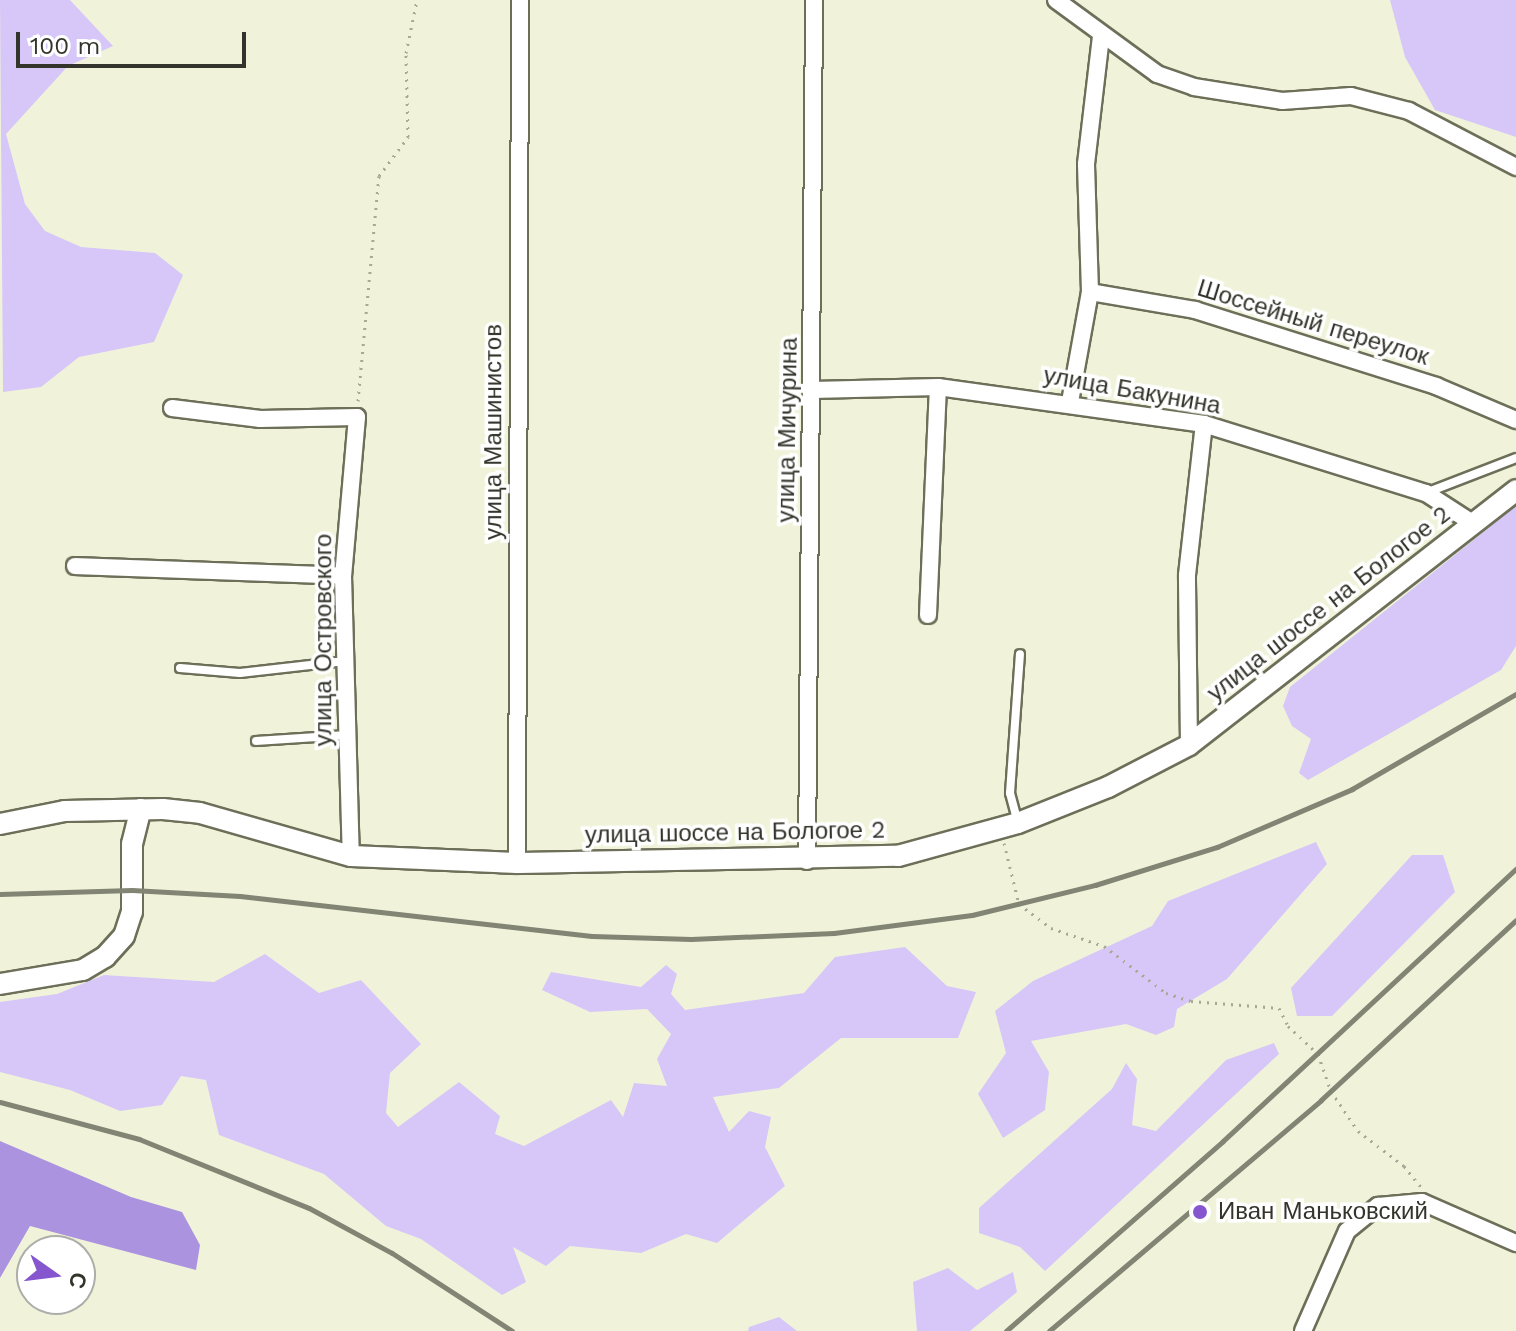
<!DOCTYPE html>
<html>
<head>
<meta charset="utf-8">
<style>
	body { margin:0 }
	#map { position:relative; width:1516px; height:1331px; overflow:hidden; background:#f0f3da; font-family:"Work Sans",sans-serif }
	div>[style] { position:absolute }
	.green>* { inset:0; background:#d6c7f8 }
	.water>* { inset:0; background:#ac93df }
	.path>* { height:3px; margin-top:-1.5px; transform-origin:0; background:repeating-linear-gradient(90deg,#a7a996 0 2px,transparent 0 8px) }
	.roads { filter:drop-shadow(2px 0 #6d6f59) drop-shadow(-2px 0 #6d6f59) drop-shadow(0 2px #6d6f59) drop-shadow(0 -2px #6d6f59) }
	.service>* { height:8px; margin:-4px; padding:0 4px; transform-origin:4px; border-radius:4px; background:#fff }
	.minor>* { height:16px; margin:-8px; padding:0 8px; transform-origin:8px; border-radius:8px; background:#fff }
	.tertiary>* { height:20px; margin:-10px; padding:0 10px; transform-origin:10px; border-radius:10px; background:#fff }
	.rail>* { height:5px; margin:-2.5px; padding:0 2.5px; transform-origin:2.5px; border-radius:2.5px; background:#828474 }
	.dots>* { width:22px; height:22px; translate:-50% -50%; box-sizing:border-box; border:4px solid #fff; border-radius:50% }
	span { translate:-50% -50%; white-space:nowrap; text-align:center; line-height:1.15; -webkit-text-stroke:7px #fff; paint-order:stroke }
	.street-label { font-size:24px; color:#33342b }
	.poi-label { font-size:24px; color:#33342b }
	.left { translate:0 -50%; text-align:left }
	.north { position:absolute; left:16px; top:1235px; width:80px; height:80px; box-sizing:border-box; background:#fff; border:2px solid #adaeaa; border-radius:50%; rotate:104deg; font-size:22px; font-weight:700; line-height:32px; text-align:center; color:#33342b }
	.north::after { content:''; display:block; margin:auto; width:28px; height:36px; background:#8656ce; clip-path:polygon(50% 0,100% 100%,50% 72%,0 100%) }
	.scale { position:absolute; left:16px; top:32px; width:230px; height:36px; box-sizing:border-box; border:4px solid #33342b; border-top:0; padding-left:10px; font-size:24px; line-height:28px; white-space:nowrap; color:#33342b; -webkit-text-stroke:6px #fff; paint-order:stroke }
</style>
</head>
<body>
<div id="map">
	<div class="green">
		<div style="clip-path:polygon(0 0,70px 0,113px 46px,68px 66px,6px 134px,25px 204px,45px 231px,81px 247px,155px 253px,183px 275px,154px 342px,79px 357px,41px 387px,3px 392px)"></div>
		<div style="clip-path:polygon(1390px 0,1516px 0,1516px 137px,1435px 110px,1405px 57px)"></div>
		<div style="clip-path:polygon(1516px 506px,1516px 646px,1501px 670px,1308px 780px,1299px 773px,1311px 739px,1292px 726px,1283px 706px,1290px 687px)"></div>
		<div style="clip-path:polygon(1316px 842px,1327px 864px,1227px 979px,1177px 1009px,1174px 1027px,1156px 1035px,1126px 1024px,1031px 1041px,1049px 1072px,1045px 1110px,1003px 1138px,978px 1094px,1006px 1053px,995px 1011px,1033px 981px,1152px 926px,1168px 901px)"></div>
		<div style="clip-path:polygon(1412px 855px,1443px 855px,1455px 892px,1332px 1016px,1297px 1016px,1291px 988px)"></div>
		<div style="clip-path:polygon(905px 947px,947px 986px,976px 992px,958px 1038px,841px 1038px,779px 1088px,713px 1097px,729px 1132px,749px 1111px,771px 1117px,765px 1147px,785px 1186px,717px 1243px,686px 1234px,641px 1253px,570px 1246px,546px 1266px,513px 1247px,526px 1282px,502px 1295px,421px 1239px,386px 1226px,324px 1174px,219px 1135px,206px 1080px,181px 1076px,162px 1105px,120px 1111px,70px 1090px,0 1072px,0 1002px,57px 994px,104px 975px,214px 982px,265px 954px,319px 993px,361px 980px,421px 1044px,390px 1073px,386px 1113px,398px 1127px,459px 1082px,500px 1116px,495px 1134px,524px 1146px,611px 1100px,623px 1117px,634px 1083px,667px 1086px,657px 1059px,671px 1034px,647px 1009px,590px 1012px,542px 990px,551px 972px,641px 987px,666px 965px,677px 974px,671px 994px,685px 1010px,804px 993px,835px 957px)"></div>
		<div style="clip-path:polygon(1274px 1043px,1279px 1054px,1045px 1271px,1020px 1247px,979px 1233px,979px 1208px,1112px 1089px,1126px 1063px,1137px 1079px,1132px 1125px,1156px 1131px,1226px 1060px)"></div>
		<div style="clip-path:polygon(948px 1268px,977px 1290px,1013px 1272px,1017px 1292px,970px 1331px,917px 1331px,913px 1282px)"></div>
		<div style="clip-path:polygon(779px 1317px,797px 1331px,748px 1331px,749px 1327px)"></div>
	</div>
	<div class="water">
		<div style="clip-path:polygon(0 1141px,131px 1197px,182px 1212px,200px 1245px,196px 1270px,30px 1226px,0 1278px)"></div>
	</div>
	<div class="path">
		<div style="left:358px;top:401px;width:226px;rotate:-84.7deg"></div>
		<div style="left:379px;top:176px;width:49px;rotate:-53.4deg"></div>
		<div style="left:408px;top:137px;width:84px;rotate:-91.4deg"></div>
		<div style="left:406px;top:53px;width:54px;rotate:-78.3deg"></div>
		<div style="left:1004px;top:843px;width:63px;rotate:76.2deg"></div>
		<div style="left:1019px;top:904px;width:40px;rotate:37deg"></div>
		<div style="left:1051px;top:928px;width:56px;rotate:18.8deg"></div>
		<div style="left:1104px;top:946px;width:78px;rotate:37.2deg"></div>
		<div style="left:1166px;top:993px;width:26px;rotate:18deg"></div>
		<div style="left:1191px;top:1001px;width:88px;rotate:4.5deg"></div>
		<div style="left:1279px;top:1008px;width:20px;rotate:63deg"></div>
		<div style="left:1288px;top:1026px;width:41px;rotate:43deg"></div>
		<div style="left:1318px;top:1054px;width:39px;rotate:71deg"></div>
		<div style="left:1331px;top:1091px;width:48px;rotate:56deg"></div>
		<div style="left:1358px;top:1131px;width:58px;rotate:37.3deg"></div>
		<div style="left:1404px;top:1166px;width:28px;rotate:51deg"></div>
	</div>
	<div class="roads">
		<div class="service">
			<div style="left:1428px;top:492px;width:94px;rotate:-21.1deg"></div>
			<div style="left:180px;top:668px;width:60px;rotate:4.8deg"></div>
			<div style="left:240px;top:673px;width:106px;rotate:-6.5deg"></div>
			<div style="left:256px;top:741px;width:91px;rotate:-3.8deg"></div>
			<div style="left:1018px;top:823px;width:31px;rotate:-105deg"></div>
			<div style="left:1010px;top:793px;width:139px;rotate:-85.9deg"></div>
		</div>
		<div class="minor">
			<div style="left:1056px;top:0;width:125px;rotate:36.2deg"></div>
			<div style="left:1157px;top:74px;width:39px;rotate:19deg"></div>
			<div style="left:1194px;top:87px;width:89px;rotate:9deg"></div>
			<div style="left:1282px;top:101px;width:69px;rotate:-4.1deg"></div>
			<div style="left:1351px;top:96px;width:60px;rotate:14.5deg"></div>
			<div style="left:1409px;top:111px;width:121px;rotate:27.6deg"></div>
			<div style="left:1090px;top:292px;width:107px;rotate:9.7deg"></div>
			<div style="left:1195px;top:310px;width:253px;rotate:17.5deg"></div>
			<div style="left:1436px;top:386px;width:87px;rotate:23deg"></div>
			<div style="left:812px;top:390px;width:126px;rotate:-1.4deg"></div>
			<div style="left:938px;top:387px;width:269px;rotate:7.9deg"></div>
			<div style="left:1204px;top:424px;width:232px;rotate:17.3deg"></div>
			<div style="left:1426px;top:493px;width:57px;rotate:32.9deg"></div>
			<div style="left:1070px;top:402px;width:112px;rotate:-79.7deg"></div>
			<div style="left:1090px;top:292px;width:128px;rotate:-91.8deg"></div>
			<div style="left:1086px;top:164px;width:129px;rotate:-83.3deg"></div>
			<div style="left:172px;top:408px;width:89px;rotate:7.1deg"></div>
			<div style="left:260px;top:419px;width:97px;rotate:-1.2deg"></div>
			<div style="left:357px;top:417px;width:160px;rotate:95deg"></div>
			<div style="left:343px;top:576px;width:280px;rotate:88.4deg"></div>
			<div style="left:75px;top:566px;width:268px;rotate:2.1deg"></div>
			<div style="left:928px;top:615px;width:228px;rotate:-87.5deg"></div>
			<div style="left:1189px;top:745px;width:170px;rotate:-90.7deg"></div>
			<div style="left:1187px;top:575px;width:152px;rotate:-83.6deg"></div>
			<div style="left:807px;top:861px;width:861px;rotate:-89.53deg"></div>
			<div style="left:517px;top:863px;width:863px;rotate:-89.8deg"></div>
			<div style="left:1303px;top:1331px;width:109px;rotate:-66.3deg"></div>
			<div style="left:1347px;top:1231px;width:40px;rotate:-39deg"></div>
			<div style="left:1378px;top:1206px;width:44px;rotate:-5.2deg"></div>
			<div style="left:1422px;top:1202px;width:103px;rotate:23.6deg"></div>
		</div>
		<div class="tertiary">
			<div style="left:0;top:824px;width:66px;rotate:-11.3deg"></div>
			<div style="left:65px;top:811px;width:98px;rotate:-1.2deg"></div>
			<div style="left:163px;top:809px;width:37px;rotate:6deg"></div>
			<div style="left:200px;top:813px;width:157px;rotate:15.9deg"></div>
			<div style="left:351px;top:856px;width:166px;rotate:2.4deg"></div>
			<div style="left:517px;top:863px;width:381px;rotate:-1.1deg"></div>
			<div style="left:898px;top:856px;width:124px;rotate:-15.4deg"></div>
			<div style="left:1018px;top:823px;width:97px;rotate:-21.8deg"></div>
			<div style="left:1108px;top:787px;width:91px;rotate:-27.4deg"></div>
			<div style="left:1189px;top:745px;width:415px;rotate:-37.9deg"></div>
			<div style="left:0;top:984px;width:84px;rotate:-9.6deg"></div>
			<div style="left:83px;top:970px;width:26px;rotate:-31deg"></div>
			<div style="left:105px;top:957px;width:28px;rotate:-48deg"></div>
			<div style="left:124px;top:936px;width:25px;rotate:-72deg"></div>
			<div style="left:132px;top:912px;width:68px;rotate:-90deg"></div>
			<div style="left:132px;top:844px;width:36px;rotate:-76deg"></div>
		</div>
	</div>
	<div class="rail">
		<div style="left:0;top:894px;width:132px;rotate:-1.7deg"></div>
		<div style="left:132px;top:890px;width:108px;rotate:3.2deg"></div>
		<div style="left:240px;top:896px;width:354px;rotate:6.5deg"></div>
		<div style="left:592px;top:936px;width:99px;rotate:1.7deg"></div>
		<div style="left:691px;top:939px;width:143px;rotate:-2.4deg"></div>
		<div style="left:834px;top:933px;width:139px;rotate:-7.4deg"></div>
		<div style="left:972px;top:915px;width:127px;rotate:-13.7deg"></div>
		<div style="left:1095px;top:885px;width:128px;rotate:-17.3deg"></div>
		<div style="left:1217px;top:847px;width:147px;rotate:-23.2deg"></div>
		<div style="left:1352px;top:789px;width:190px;rotate:-30.1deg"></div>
		<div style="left:0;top:1102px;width:144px;rotate:14.9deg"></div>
		<div style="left:139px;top:1139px;width:183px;rotate:22.1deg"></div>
		<div style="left:309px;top:1208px;width:94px;rotate:28.5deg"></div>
		<div style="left:392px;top:1253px;width:143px;rotate:33deg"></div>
		<div style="left:1006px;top:1331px;width:288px;rotate:-41.2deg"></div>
		<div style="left:1223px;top:1141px;width:400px;rotate:-42.9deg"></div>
		<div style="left:1049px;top:1331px;width:357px;rotate:-40.3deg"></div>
		<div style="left:1321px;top:1100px;width:265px;rotate:-42.7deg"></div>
	</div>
	<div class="dots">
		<div style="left:1200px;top:1212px;background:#8656ce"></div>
	</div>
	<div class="street-label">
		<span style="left:1313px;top:323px;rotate:17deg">Шоссейный переулок</span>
		<span style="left:1132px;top:391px;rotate:10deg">улица Бакунина</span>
		<span style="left:788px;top:430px;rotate:-89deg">улица Мичурина</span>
		<span style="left:494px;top:432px;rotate:-90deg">улица Машинистов</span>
		<span style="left:1329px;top:604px;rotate:-38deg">улица шоссе на Бологое 2</span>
		<span style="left:324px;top:640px;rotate:-90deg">улица Островского</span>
		<span style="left:735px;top:833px;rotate:-1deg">улица шоссе на Бологое 2</span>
	</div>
	<div class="poi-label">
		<span class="left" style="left:1218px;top:1212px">Иван Маньковский</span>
	</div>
	<div class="north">С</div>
	<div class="scale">100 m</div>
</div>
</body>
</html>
